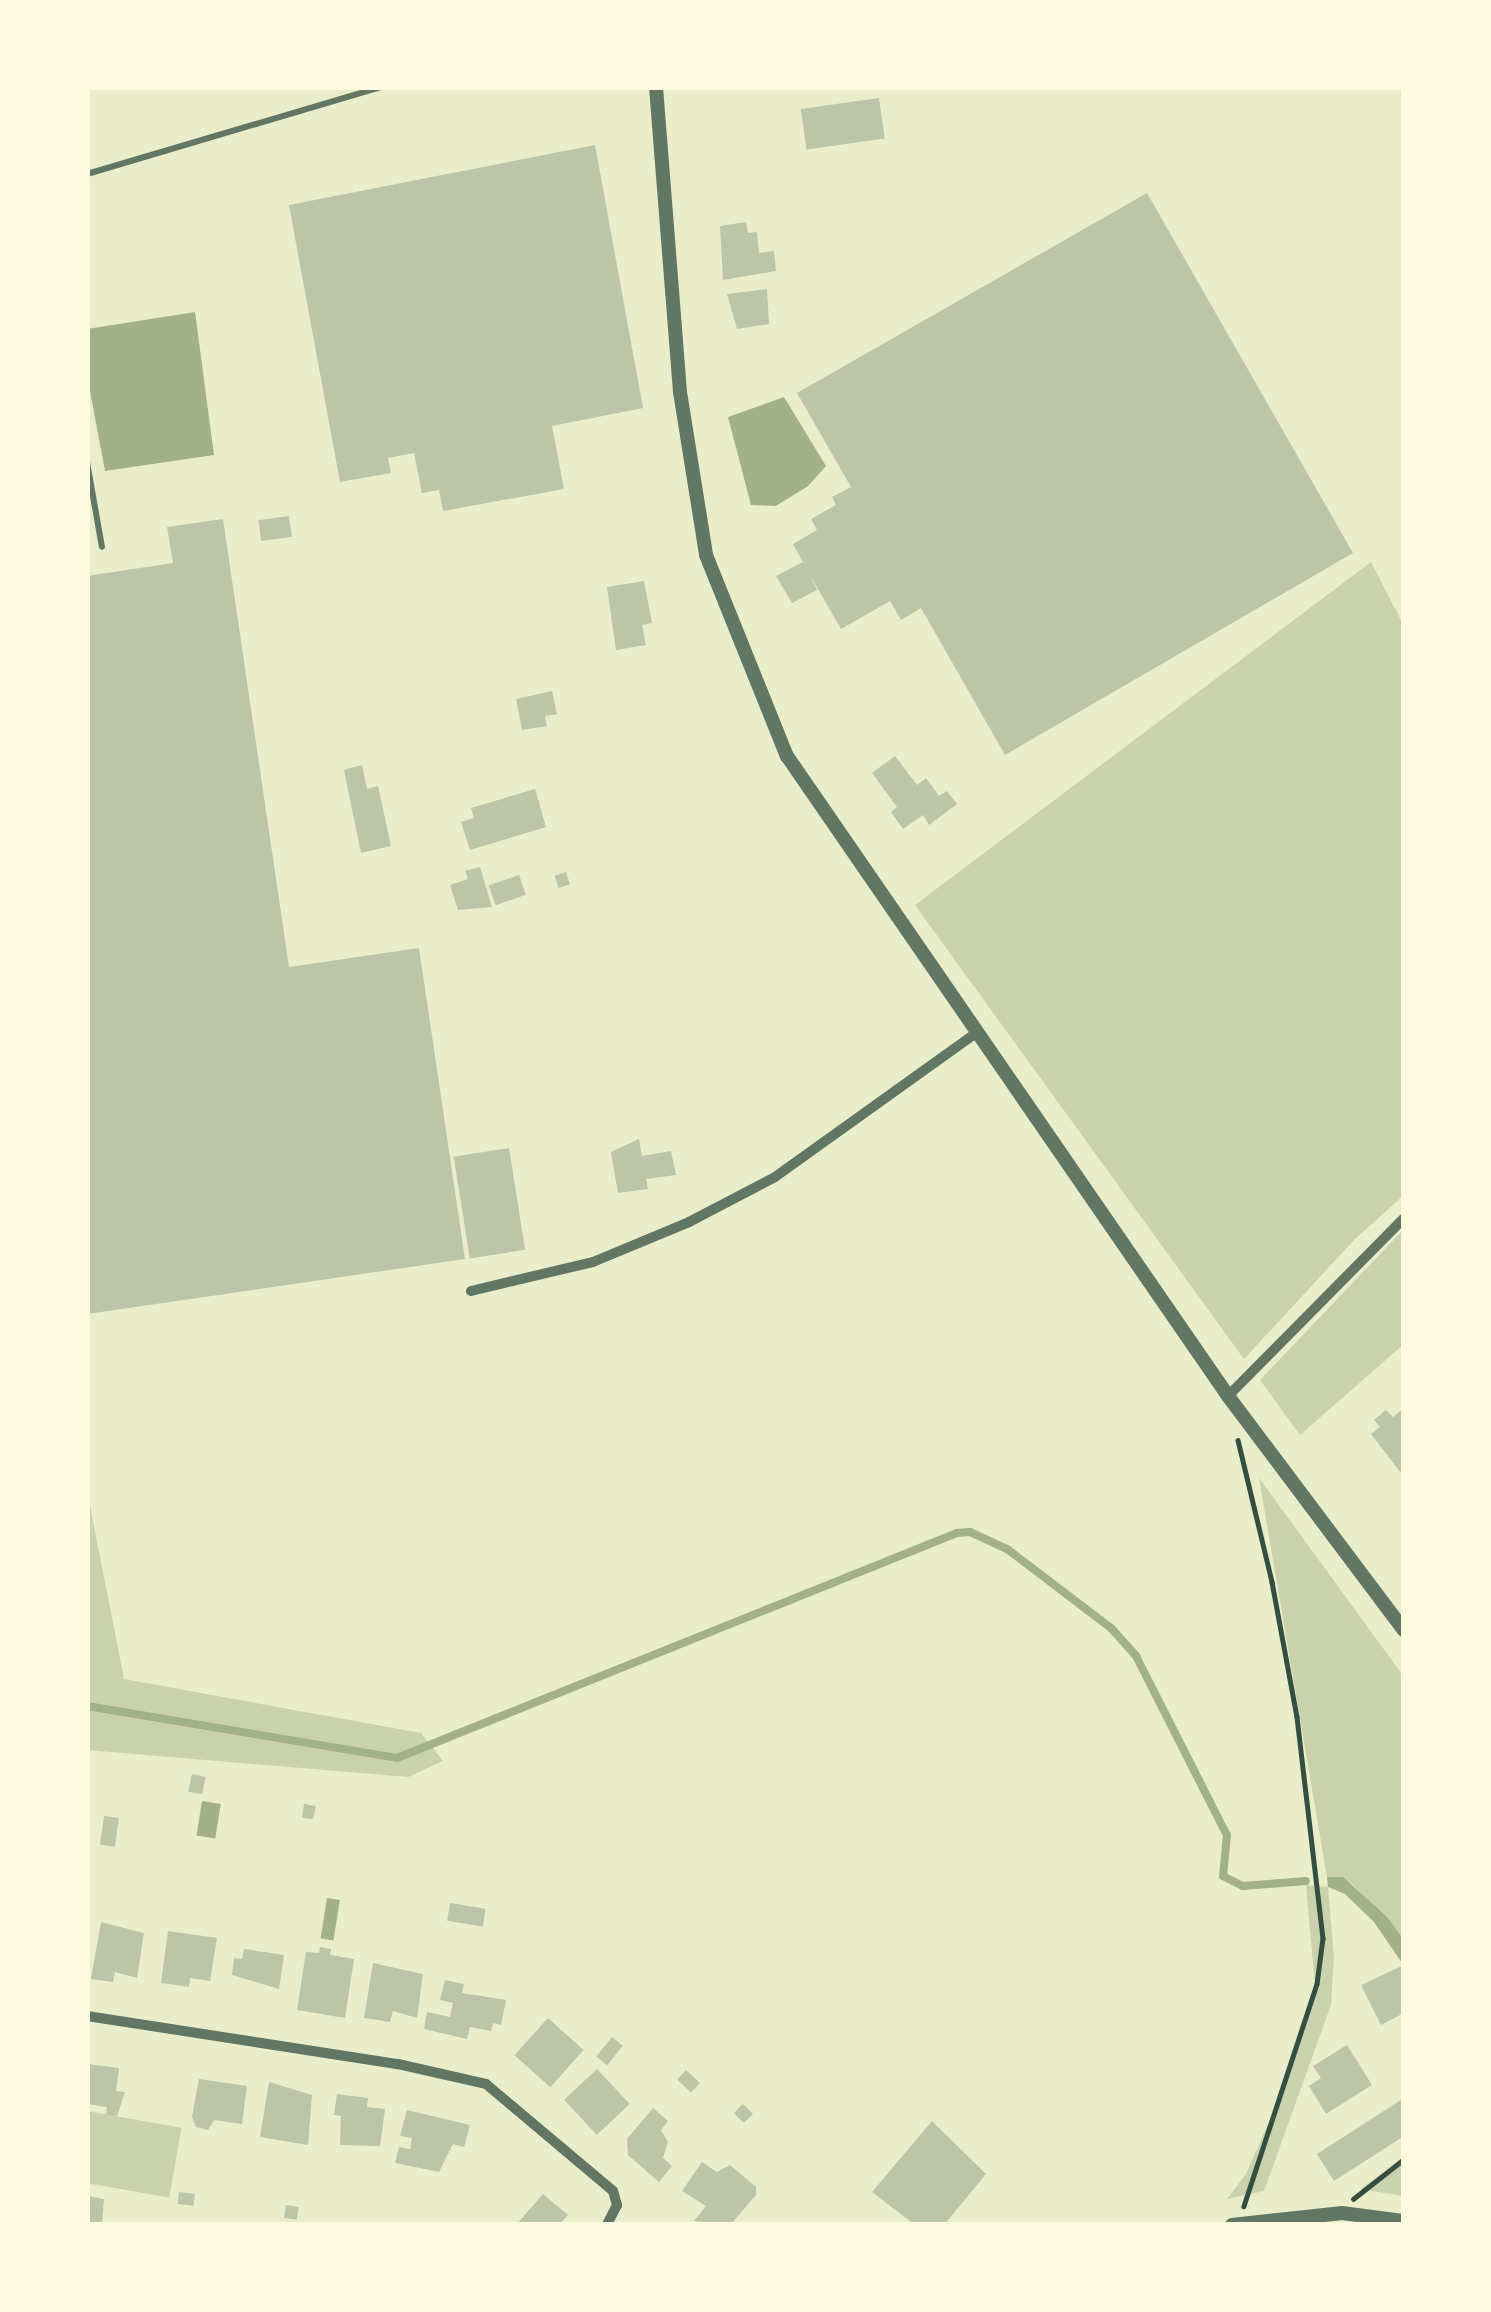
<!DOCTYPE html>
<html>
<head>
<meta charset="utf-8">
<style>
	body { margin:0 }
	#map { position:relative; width:1491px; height:2312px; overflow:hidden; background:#e9edc9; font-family:"Golos Text",sans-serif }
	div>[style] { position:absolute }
	.green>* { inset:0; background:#cad2ad; transform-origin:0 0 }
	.water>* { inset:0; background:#a3b18a; transform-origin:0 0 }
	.stream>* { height:8px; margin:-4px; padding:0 4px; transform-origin:4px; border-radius:4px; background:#a3b18a }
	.building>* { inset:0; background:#bcc5a7; transform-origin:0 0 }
	.path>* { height:4.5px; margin:-2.25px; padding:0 2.25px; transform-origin:2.25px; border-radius:2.25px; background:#344e41 }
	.service>* { height:6px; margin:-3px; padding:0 3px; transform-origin:3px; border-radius:3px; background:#617663 }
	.minor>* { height:10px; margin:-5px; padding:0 5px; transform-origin:5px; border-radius:5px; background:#617663 }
	.tertiary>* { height:14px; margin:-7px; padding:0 7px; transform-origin:7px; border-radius:7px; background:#617663 }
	span { translate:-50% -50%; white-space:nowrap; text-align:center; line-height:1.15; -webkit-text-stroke:10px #fefae0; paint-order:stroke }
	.frame { position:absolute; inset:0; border:90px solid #fefae0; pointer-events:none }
</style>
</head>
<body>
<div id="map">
	<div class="green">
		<div style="clip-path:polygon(1371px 562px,1404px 626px,1404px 1195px,1355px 1239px,1244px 1359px,915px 905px)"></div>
		<div style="clip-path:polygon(1404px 1229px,1404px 1344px,1300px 1435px,1260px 1380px)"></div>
		<div style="clip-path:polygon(1259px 1478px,1404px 1677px,1404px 1940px,1352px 1884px,1327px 1877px)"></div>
		<div style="clip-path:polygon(87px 1490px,124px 1679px,421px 1733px,443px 1761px,408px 1777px,87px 1750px)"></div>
		<div style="clip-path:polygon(1306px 1885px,1328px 1887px,1334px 1958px,1331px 2005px,1264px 2191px,1227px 2199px,1246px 2174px,1271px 2117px,1315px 1985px)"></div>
		<div style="left:87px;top:2111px;width:96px;height:71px;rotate:10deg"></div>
		<div style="clip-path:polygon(1404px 2159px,1404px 2196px,1360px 2189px)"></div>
	</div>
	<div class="water">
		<div style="clip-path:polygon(195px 312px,214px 455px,105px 471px,87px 375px,87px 329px)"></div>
		<div style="clip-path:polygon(784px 397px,826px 466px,808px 486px,776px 506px,751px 505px,728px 417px)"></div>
		<div style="left:202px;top:1801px;width:19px;height:35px;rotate:9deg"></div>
		<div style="clip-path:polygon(1327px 1877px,1343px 1877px,1387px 1917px,1404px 1940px,1404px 1966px,1374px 1922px,1345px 1894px,1328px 1887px)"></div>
		<div style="left:327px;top:1898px;width:13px;height:41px;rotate:9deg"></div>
	</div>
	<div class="stream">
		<div style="left:87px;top:1706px;width:314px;rotate:9.5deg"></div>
		<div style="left:397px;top:1758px;width:604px;rotate:-21.89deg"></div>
		<div style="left:957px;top:1533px;width:13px;rotate:-4deg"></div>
		<div style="left:970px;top:1532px;width:41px;rotate:24.7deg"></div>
		<div style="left:1007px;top:1549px;width:131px;rotate:37.2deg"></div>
		<div style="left:1111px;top:1628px;width:38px;rotate:48deg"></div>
		<div style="left:1136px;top:1656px;width:201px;rotate:63.1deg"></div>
		<div style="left:1227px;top:1835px;width:41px;rotate:95.6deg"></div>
		<div style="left:1223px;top:1876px;width:22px;rotate:27deg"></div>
		<div style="left:1243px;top:1886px;width:63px;rotate:-4.5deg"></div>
	</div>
	<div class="building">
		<div style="left:879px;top:98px;width:41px;height:79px;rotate:82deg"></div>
		<div style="clip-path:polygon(595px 145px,643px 408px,552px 426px,564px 489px,443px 511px,439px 490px,422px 493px,414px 453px,388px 458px,391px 473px,340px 482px,289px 205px)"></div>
		<div style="clip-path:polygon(1147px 193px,1353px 553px,1005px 755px,921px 608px,901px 620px,890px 601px,841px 629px,811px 577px,817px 590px,792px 603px,776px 576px,803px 562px,793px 544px,817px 530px,811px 519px,836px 505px,832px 497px,851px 487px,797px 393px)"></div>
		<div style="clip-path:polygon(746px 222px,748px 233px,757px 232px,759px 253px,774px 251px,776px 271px,723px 280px,720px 226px)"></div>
		<div style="clip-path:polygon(767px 289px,769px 324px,737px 329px,727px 294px)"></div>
		<div style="left:289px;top:516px;width:21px;height:31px;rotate:82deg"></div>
		<div style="clip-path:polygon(223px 519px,289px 967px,419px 948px,465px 1259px,87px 1314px,87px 576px,173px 563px,167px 527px)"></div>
		<div style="clip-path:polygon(644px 581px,652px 623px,642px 625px,646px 645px,616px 650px,607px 587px)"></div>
		<div style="clip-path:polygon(552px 691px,557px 714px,545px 716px,547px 726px,522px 730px,516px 699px)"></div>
		<div style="clip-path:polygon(895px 756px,917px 785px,926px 778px,939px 796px,947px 791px,957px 804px,929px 825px,923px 815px,903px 829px,891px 812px,897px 807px,872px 773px)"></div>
		<div style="clip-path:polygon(362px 765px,367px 789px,378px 786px,391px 846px,361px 853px,344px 770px)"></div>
		<div style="clip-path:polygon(535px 789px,546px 827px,470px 850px,461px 822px,474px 818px,471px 808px)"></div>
		<div style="clip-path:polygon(480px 867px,492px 907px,458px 910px,450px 885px,468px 879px,465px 871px)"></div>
		<div style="left:566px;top:872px;width:13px;height:12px;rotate:72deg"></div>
		<div style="left:519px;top:875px;width:21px;height:32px;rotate:71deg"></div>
		<div style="clip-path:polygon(639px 1139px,642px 1156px,671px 1151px,676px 1175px,646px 1179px,648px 1189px,618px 1193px,611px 1152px)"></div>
		<div style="left:509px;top:1148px;width:103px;height:56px;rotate:81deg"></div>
		<div style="clip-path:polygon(1404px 1408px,1404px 1471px,1401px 1473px,1371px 1434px,1380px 1427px,1374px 1420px,1386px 1410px,1393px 1417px)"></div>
		<div style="left:192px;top:1774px;width:14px;height:18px;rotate:12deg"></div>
		<div style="clip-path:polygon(304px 1804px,316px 1806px,313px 1819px,302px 1818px)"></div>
		<div style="left:104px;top:1816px;width:15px;height:29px;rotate:8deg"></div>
		<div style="left:450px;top:1903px;width:36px;height:18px;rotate:9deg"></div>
		<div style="clip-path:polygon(101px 1922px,144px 1933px,137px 1978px,115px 1972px,113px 1982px,91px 1979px)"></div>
		<div style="clip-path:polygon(168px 1931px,217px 1938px,210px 1981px,190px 1978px,189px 1987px,161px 1983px)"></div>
		<div style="clip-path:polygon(320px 1947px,331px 1949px,330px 1955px,354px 1959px,345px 2018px,297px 2010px,306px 1952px,319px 1953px)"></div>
		<div style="clip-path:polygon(244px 1949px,284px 1955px,279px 1989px,232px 1975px,234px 1958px,242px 1959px)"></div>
		<div style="clip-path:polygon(373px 1963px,423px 1974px,417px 2018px,393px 2011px,390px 2022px,364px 2018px)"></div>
		<div style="clip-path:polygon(1402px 1966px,1404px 2013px,1381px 2025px,1361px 1985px)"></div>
		<div style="clip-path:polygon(445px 1980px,464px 1984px,462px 1993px,506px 2000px,501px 2025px,493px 2023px,491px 2031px,470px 2027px,467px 2039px,424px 2029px,427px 2012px,450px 2017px,453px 2003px,440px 2000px)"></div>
		<div style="left:548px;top:2018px;width:48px;height:50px;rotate:42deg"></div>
		<div style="left:612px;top:2037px;width:14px;height:25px;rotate:39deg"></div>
		<div style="clip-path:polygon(1347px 2045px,1372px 2085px,1326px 2114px,1309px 2086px,1321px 2078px,1313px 2066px)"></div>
		<div style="clip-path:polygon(87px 2064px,119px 2068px,116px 2091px,125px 2092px,117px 2116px,106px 2115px,107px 2107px,87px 2104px)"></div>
		<div style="left:597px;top:2069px;width:48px;height:45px;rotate:47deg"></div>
		<div style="left:686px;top:2070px;width:19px;height:13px;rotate:43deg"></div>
		<div style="clip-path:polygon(199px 2079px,247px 2086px,242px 2124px,214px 2120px,208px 2130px,196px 2127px,192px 2117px)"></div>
		<div style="clip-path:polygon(269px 2082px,312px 2095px,308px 2145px,260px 2137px)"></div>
		<div style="clip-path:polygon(337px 2094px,368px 2098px,367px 2107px,385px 2109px,380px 2146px,340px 2145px,341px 2116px,334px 2115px)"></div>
		<div style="clip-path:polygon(1404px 2098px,1404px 2136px,1334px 2181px,1317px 2154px)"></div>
		<div style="left:743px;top:2104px;width:14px;height:13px;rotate:45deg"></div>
		<div style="clip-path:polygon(653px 2108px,668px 2121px,661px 2130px,668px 2142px,663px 2158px,672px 2166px,659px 2182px,628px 2155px,627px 2139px)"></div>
		<div style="clip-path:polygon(407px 2110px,470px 2125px,464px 2147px,453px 2144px,439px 2172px,395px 2163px,399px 2147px,410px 2149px,412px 2138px,400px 2136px)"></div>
		<div style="clip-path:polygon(932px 2121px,986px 2174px,944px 2225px,915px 2225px,872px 2192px)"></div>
		<div style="clip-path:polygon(702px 2162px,717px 2172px,730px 2165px,756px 2187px,756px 2195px,730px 2225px,694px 2221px,706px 2206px,682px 2191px)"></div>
		<div style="left:179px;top:2192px;width:16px;height:12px;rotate:7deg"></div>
		<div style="clip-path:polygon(543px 2194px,568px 2215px,559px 2225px,516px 2225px)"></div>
		<div style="clip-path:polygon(87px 2196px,104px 2199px,102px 2225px,87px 2225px)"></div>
		<div style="left:286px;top:2205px;width:13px;height:13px;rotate:9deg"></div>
	</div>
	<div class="path">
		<div style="left:1238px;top:1440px;width:146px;rotate:76.5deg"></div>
		<div style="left:1272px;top:1582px;width:137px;rotate:79.5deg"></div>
		<div style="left:1297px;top:1717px;width:223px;rotate:83.3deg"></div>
		<div style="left:1323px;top:1938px;width:46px;rotate:97.4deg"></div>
		<div style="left:1317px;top:1984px;width:234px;rotate:108.2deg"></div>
		<div style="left:1353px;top:2199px;width:65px;rotate:-38.1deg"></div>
	</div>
	<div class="service">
		<div style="left:87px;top:174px;width:307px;rotate:-16.5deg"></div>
		<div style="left:87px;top:462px;width:86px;rotate:80deg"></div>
	</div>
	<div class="minor">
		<div style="left:471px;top:1291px;width:125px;rotate:-13.4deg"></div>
		<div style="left:593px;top:1262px;width:104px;rotate:-22.6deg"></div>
		<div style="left:689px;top:1222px;width:97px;rotate:-27.6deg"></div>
		<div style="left:775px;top:1177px;width:246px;rotate:-35.6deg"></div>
		<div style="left:1228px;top:1396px;width:250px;rotate:-45.3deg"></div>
		<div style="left:87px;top:2016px;width:315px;rotate:8.8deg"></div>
		<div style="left:398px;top:2064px;width:90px;rotate:12.8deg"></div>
		<div style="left:486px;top:2084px;width:166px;rotate:40.1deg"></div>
		<div style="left:613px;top:2191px;width:15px;rotate:74deg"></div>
		<div style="left:617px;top:2205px;width:22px;rotate:117deg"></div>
	</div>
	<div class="tertiary">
		<div style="left:656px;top:87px;width:306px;rotate:85.5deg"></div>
		<div style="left:680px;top:392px;width:165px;rotate:80.9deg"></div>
		<div style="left:706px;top:555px;width:217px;rotate:68.1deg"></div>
		<div style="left:787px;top:756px;width:777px;rotate:55.43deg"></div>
		<div style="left:1228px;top:1396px;width:293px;rotate:53.1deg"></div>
		<div style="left:1232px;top:2225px;width:111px;rotate:-6.2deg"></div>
		<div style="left:1342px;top:2213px;width:63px;rotate:7.4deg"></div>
	</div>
	<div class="frame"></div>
</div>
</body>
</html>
